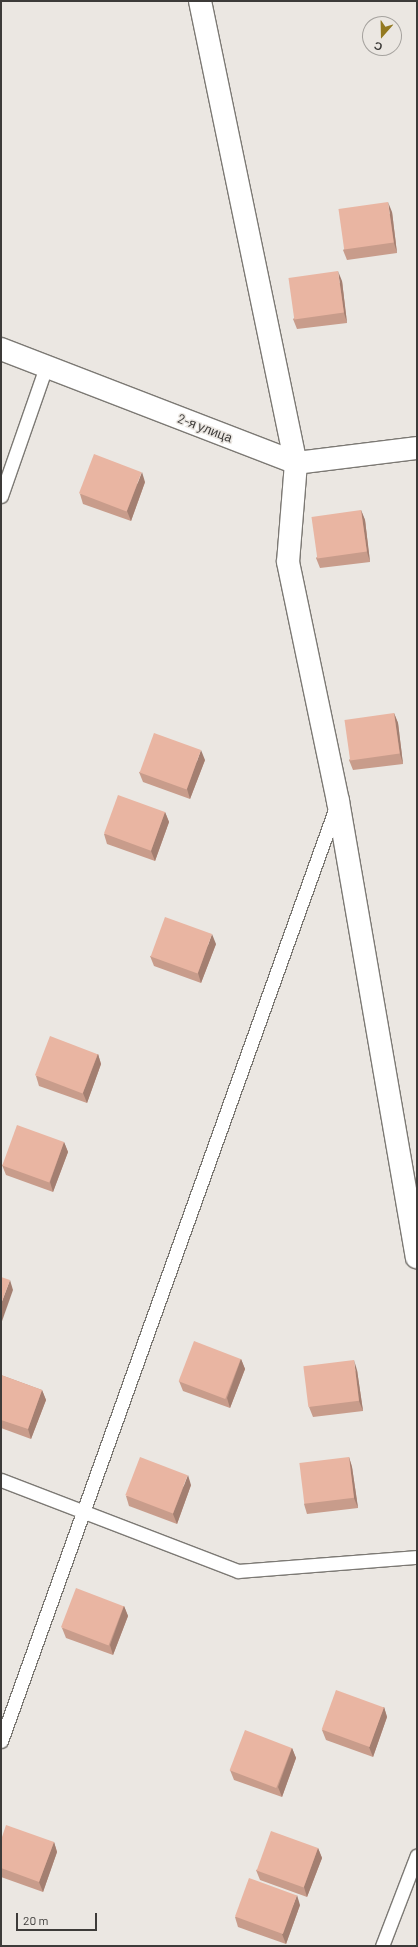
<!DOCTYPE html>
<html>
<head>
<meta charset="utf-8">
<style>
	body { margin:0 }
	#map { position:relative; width:418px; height:1947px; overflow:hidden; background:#ebe7e2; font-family:Barlow,sans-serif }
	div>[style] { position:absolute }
	.roads { filter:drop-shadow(1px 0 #7c7974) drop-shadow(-1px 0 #7c7974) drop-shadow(0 1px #7c7974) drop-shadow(0 -1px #7c7974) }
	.lane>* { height:13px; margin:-6.5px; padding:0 6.5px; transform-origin:6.5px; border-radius:6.5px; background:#fff }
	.street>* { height:22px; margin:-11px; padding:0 11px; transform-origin:11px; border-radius:11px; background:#fff }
	.wall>* { inset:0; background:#c89c8b }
	.shaded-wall>* { inset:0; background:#a37f71 }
	.building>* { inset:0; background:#e9b5a2; transform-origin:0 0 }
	span { translate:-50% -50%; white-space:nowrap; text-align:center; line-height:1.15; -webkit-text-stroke:3px #ebe7e2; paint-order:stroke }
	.street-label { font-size:13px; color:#3d3b39 }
	.frame { position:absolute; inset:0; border:2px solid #3d3b39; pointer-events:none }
	.north { position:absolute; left:362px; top:16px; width:40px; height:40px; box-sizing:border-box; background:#ebe7e2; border:1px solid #a5a29e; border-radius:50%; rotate:200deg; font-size:11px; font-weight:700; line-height:16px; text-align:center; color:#3d3b39 }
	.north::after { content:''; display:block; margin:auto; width:14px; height:18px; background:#937920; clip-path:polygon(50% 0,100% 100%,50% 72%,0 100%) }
	.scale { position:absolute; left:16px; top:1913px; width:81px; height:18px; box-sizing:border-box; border:2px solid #3d3b39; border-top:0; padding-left:5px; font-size:12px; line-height:14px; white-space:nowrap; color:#3d3b39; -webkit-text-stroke:3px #ebe7e2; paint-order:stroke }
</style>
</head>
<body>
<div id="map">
	<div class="roads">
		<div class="lane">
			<div style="left:1px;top:496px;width:137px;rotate:-70.8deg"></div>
			<div style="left:1px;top:1480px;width:254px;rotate:21deg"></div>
			<div style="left:238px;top:1571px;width:180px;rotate:-4.5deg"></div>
			<div style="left:1px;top:1741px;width:992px;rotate:-70.27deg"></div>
			<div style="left:382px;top:1946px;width:97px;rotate:-69deg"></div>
		</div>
		<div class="street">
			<div style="left:200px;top:1px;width:472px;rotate:78.3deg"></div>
			<div style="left:296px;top:463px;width:99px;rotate:94.6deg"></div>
			<div style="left:288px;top:562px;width:244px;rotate:78.2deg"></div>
			<div style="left:338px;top:801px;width:463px;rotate:80.2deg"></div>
			<div style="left:1px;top:349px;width:316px;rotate:21.1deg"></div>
			<div style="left:296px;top:463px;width:122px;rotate:-7.1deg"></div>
		</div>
	</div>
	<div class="wall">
		<div style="clip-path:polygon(392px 212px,397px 253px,347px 260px,343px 250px)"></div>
		<div style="clip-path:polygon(342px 281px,347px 323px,297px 329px,293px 319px)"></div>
		<div style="clip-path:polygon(145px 482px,131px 521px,83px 504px,80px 494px)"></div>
		<div style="clip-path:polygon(361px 510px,365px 520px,370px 562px,320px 568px,316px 558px)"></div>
		<div style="clip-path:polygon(394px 713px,398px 723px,403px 764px,353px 770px,349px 760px)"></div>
		<div style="clip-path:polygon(205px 760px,190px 799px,143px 782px,139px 772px)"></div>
		<div style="clip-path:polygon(165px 812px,169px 822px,155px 861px,107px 844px,104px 834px)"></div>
		<div style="clip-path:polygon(216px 944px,201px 983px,154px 966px,150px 956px)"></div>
		<div style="clip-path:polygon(98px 1054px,101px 1064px,87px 1103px,39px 1086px,36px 1076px)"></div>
		<div style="clip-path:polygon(64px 1142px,68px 1152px,53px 1192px,6px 1175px,2px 1165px)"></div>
		<div style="clip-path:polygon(241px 1359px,245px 1369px,230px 1408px,183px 1391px,179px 1381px)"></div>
		<div style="clip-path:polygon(357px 1370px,363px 1411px,313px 1417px,309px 1407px)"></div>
		<div style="clip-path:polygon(1px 1375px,42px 1390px,46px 1400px,31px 1439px,1px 1428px)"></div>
		<div style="clip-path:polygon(349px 1457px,352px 1467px,358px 1508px,307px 1514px,304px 1504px)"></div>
		<div style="clip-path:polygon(191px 1485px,177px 1524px,129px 1506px,126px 1496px)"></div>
		<div style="clip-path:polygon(124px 1606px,128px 1616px,113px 1655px,66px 1638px,62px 1628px)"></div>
		<div style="clip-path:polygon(384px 1707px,387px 1717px,373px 1757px,326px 1740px,322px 1730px)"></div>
		<div style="clip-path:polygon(292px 1748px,296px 1758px,282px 1797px,234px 1780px,230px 1770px)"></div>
		<div style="clip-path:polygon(1px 1840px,54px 1842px,57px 1852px,43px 1892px,1px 1877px)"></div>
		<div style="clip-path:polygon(318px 1848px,322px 1858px,307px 1897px,260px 1880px,256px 1870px)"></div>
		<div style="clip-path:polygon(300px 1905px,286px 1944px,238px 1927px,235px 1917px)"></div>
	</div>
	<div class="shaded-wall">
		<div style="clip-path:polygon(388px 202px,392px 212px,397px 253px,394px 243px)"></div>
		<div style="clip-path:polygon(338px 271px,342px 281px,347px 323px,344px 313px)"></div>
		<div style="clip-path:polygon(142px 472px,145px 482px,131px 521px,127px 511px)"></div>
		<div style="clip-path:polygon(361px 510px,365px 520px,370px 562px,367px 552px)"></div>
		<div style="clip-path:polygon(394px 713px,398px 723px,403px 764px,400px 754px)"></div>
		<div style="clip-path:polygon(201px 750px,205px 760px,190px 799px,187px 789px)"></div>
		<div style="clip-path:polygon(165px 812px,169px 822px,155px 861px,151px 851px)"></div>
		<div style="clip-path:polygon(212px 934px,216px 944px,201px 983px,198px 973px)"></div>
		<div style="clip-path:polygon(98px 1054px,101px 1064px,87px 1103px,83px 1093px)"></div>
		<div style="clip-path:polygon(64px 1142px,68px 1152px,53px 1192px,50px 1182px)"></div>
		<div style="clip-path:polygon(10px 1280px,13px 1290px,1px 1324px,1px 1304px)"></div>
		<div style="clip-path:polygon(241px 1359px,245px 1369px,230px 1408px,227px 1398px)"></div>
		<div style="clip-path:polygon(354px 1360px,357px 1370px,363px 1411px,359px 1401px)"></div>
		<div style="clip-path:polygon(42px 1390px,46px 1400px,31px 1439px,28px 1429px)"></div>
		<div style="clip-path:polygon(349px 1457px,352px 1467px,358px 1508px,354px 1498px)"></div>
		<div style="clip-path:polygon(188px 1475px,191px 1485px,177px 1524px,173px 1514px)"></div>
		<div style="clip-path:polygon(124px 1606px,128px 1616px,113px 1655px,110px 1645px)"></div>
		<div style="clip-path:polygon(384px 1707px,387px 1717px,373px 1757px,369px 1747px)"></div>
		<div style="clip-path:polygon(292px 1748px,296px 1758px,282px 1797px,278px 1787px)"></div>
		<div style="clip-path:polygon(54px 1842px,57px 1852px,43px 1892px,39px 1882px)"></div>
		<div style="clip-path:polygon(318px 1848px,322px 1858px,307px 1897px,304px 1887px)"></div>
		<div style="clip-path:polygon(297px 1895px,300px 1905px,286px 1944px,282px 1934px)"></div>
	</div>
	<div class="building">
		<div style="left:388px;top:202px;width:41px;height:50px;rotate:82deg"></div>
		<div style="left:338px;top:271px;width:42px;height:50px;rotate:82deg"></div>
		<div style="left:94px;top:454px;width:51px;height:42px;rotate:21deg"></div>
		<div style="left:361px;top:510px;width:42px;height:50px;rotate:82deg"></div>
		<div style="left:394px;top:713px;width:41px;height:50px;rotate:82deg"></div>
		<div style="left:154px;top:733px;width:50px;height:42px;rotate:20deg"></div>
		<div style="left:118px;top:795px;width:50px;height:41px;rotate:20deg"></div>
		<div style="left:165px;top:917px;width:50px;height:42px;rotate:20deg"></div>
		<div style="left:50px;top:1036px;width:51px;height:42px;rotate:21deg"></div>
		<div style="left:17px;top:1125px;width:50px;height:43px;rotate:20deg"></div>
		<div style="clip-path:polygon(1px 1277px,10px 1280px,1px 1304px)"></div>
		<div style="left:194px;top:1341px;width:50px;height:43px;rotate:21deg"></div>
		<div style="left:354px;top:1360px;width:41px;height:51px;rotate:83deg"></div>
		<div style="clip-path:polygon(1px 1375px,42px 1390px,28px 1429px,1px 1420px)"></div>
		<div style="left:140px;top:1457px;width:51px;height:41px;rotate:21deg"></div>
		<div style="left:349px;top:1457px;width:41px;height:50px;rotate:83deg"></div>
		<div style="left:76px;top:1588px;width:51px;height:42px;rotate:21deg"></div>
		<div style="left:336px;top:1690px;width:51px;height:42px;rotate:20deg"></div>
		<div style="left:245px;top:1730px;width:50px;height:43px;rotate:21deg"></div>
		<div style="clip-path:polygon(6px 1825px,54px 1842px,39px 1882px,1px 1868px,1px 1840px)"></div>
		<div style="left:271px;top:1831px;width:50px;height:42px;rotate:20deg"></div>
		<div style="left:249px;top:1878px;width:51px;height:41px;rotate:20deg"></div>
	</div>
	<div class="street-label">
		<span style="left:205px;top:428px;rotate:21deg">2-я улица</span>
	</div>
	<div class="frame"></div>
	<div class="north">С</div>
	<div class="scale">20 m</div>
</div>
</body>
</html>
